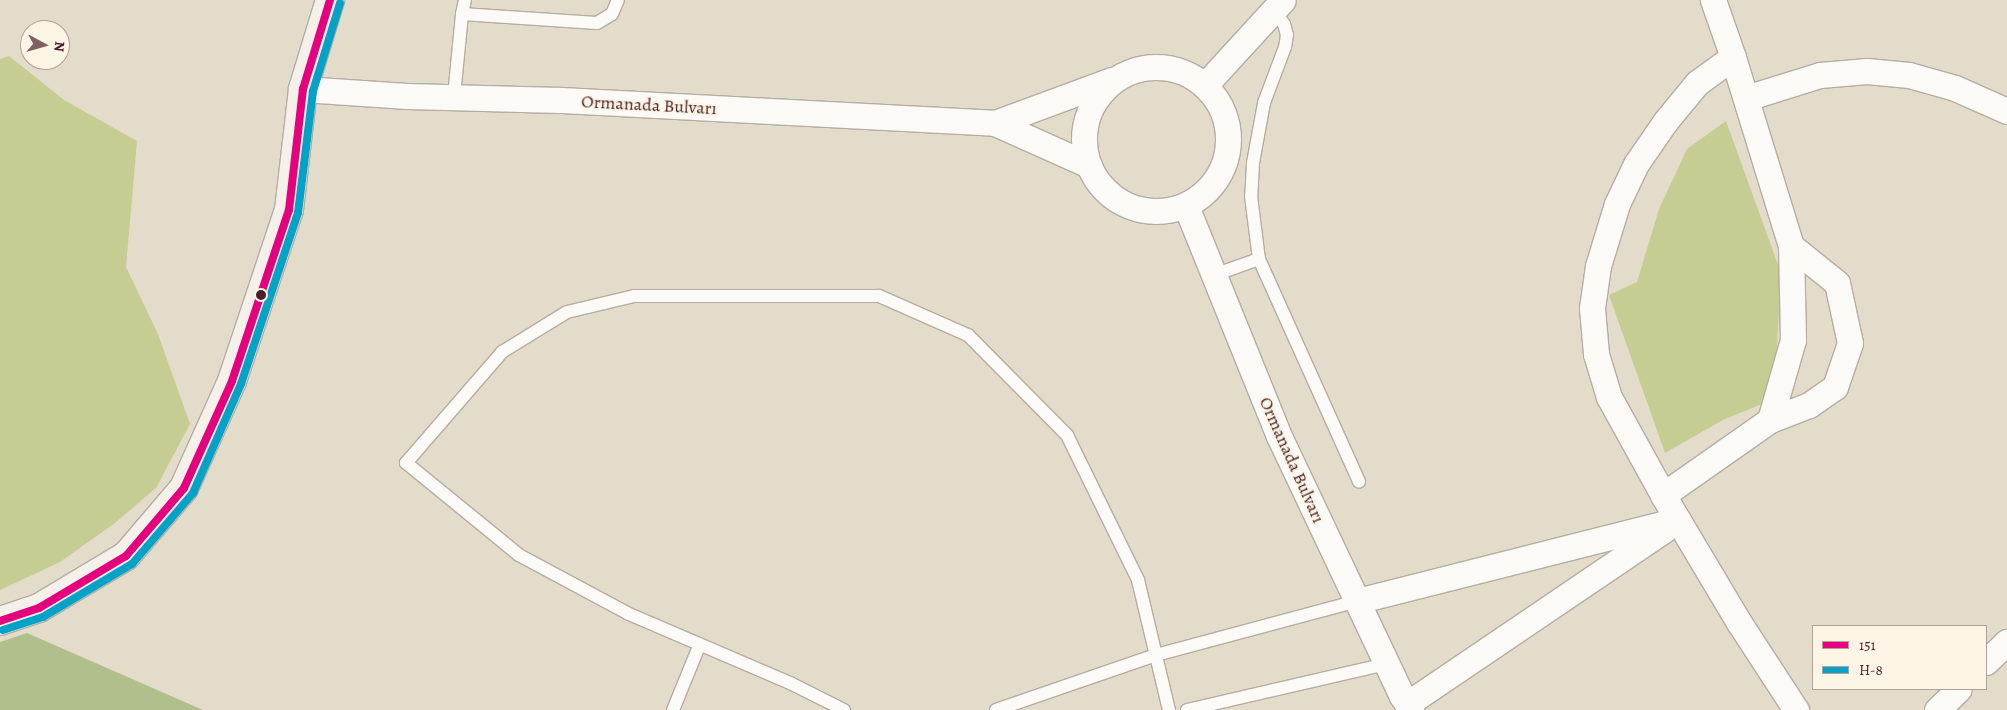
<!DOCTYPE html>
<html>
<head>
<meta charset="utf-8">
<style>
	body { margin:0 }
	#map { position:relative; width:2007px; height:710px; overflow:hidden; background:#e4dcca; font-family:Alegreya,serif }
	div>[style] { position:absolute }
	.green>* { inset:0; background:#c5cd93 }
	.forest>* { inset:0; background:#b1bf8d }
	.roads { filter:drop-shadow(1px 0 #b5ada2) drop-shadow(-1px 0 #b5ada2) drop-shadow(0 1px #b5ada2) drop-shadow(0 -1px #b5ada2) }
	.lane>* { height:12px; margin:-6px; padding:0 6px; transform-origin:6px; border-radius:6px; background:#fbfaf7 }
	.street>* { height:25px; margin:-12.5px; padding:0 12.5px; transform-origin:12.5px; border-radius:12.5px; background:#fbfaf7 }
	.street>.ring { margin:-12.5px; padding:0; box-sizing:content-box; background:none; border:25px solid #fbfaf7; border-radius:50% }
	.secondary>* { height:28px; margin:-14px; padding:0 14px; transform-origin:14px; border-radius:14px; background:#f5f0e9 }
	.bus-1>* { height:8px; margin:-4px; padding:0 4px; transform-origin:4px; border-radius:4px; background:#e5007d }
	.bus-2>* { height:8px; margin:-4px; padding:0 4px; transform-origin:4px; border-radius:4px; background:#04a2c6 }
	.dots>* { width:14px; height:14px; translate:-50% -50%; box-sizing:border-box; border:2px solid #fcf5e5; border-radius:50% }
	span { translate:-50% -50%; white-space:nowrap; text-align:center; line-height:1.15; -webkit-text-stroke:4px #fcf5e5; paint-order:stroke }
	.street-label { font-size:18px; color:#4a1f2b }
	.legend { position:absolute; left:1812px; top:625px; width:175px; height:65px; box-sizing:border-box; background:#fcf5e5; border:1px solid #b59f9b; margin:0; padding:6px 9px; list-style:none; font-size:15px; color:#4a1f2b }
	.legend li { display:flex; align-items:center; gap:10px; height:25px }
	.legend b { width:25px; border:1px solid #b59f9b }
	.north { position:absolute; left:20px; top:20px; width:50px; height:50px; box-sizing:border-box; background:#fcf5e5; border:1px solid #b59f9b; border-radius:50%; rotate:96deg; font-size:14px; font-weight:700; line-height:20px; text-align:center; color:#4a1f2b }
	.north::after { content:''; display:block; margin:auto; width:18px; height:22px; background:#806163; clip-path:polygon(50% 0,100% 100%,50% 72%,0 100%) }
</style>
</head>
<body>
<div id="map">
	<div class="green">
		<div style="clip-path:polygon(9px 56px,64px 100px,137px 141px,126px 267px,158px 334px,190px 424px,156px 488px,115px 523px,60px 562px,0 590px,0 59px)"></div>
		<div style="clip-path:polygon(1726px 121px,1781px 273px,1774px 399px,1723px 420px,1665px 453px,1609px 295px,1637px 282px,1659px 209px,1687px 149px)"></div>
	</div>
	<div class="forest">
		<div style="clip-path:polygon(27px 633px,203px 710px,0 710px,0 642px)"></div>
	</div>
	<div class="roads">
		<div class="lane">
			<div style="left:1273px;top:9px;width:19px;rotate:54deg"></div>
			<div style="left:1284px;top:24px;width:11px;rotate:75deg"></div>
			<div style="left:1287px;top:35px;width:12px;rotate:99deg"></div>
			<div style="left:1285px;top:47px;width:60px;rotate:110.6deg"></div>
			<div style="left:1264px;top:103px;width:61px;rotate:100.4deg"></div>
			<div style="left:1253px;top:163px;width:33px;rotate:93deg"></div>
			<div style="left:1251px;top:196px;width:64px;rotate:82.8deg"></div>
			<div style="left:1259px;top:259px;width:244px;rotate:65.8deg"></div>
			<div style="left:462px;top:14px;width:135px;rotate:3.8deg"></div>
			<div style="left:597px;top:23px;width:17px;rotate:-31deg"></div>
			<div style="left:612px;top:14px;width:15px;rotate:-67deg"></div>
			<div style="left:454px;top:96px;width:82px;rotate:-84.4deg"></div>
			<div style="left:462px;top:14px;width:14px;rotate:-78deg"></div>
			<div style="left:1214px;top:275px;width:48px;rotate:-19.6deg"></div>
			<div style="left:673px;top:710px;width:71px;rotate:-67.8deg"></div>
			<div style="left:844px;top:710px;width:60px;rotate:-153.4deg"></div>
			<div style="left:790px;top:683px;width:177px;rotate:-156.8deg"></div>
			<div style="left:627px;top:613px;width:123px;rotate:-151.8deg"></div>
			<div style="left:519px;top:555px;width:146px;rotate:-140.8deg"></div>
			<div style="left:406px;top:463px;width:147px;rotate:-49.1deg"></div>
			<div style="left:502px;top:352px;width:76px;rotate:-31.6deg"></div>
			<div style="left:567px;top:312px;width:69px;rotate:-13.4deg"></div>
			<div style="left:634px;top:296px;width:245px"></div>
			<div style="left:879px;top:296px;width:97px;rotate:23.7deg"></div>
			<div style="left:968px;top:335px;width:141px;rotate:45.3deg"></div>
			<div style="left:1067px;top:435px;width:161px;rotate:63.9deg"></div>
			<div style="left:1138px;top:580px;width:134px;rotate:76.6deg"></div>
			<div style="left:996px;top:710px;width:169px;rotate:-19deg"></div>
			<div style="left:1156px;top:655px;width:208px;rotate:-15deg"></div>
			<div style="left:1187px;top:710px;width:205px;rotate:-13deg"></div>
		</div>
		<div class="street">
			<div style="left:1713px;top:0;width:60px;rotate:70.7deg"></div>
			<div style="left:1733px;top:57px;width:44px;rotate:144.2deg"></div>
			<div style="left:1697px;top:83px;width:50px;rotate:129.4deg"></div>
			<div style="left:1665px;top:122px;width:51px;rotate:124.6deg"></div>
			<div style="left:1636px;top:164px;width:44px;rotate:115.4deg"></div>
			<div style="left:1617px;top:204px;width:65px;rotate:107deg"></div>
			<div style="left:1598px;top:266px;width:42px;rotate:98.1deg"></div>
			<div style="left:1592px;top:308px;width:46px;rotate:85deg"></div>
			<div style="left:1596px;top:354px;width:45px;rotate:73.2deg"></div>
			<div style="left:1609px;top:397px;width:112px;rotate:61.1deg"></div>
			<div style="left:1663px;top:495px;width:150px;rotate:59.2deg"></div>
			<div style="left:1740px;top:624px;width:103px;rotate:56.9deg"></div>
			<div class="ring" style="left:1084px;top:67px;width:119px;height:119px"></div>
			<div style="left:1205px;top:85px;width:115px;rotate:-47.5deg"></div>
			<div style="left:303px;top:89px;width:104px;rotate:3.9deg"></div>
			<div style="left:407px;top:96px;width:153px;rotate:1.5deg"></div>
			<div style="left:560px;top:100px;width:436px;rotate:3deg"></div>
			<div style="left:995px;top:123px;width:103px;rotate:24.1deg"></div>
			<div style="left:1746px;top:98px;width:77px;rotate:-17.3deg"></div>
			<div style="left:1820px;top:75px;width:47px;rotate:-4.9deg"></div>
			<div style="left:1867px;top:71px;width:42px;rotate:5.4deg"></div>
			<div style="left:1909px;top:75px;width:48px;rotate:15.8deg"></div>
			<div style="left:1955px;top:88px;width:57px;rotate:23.9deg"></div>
			<div style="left:995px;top:123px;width:125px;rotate:-20.2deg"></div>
			<div style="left:1186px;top:206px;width:248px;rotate:68deg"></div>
			<div style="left:1279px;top:436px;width:288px;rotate:64.7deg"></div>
			<div style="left:1402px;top:696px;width:17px;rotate:57deg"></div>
			<div style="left:1770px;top:420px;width:42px;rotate:-21deg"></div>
			<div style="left:1809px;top:405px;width:32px;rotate:-35deg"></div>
			<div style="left:1835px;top:387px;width:46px;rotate:-71.2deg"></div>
			<div style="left:1850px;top:343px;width:61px;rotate:-102.2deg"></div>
			<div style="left:1837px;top:283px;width:59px;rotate:-141.2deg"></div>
			<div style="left:1663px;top:495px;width:131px;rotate:-35deg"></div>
			<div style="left:1770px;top:420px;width:83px;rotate:-74deg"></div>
			<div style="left:1793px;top:340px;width:94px;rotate:-91.2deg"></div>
			<div style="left:1791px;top:246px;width:198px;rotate:-107.1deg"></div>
			<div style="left:1357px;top:601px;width:331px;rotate:-14.2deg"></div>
			<div style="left:1986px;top:662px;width:29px;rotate:-44deg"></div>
			<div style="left:1407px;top:704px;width:310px;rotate:-34.1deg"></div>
			<div style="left:1937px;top:710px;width:30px;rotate:-44deg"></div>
		</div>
		<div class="secondary">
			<div style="left:0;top:621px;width:41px;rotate:-18.4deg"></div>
			<div style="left:39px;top:608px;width:101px;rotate:-30.9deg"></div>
			<div style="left:126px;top:556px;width:89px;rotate:-49.5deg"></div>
			<div style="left:184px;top:488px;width:117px;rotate:-65.8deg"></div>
			<div style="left:232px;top:381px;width:180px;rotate:-71.6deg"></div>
			<div style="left:289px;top:210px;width:122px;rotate:-83.4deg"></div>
			<div style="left:303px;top:89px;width:93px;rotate:-73.1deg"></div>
		</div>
	</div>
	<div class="bus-1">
		<div style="left:0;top:621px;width:41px;rotate:-18.4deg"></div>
		<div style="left:39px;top:608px;width:101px;rotate:-30.9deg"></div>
		<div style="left:126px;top:556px;width:89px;rotate:-49.5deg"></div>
		<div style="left:184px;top:488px;width:117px;rotate:-65.8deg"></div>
		<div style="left:232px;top:381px;width:180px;rotate:-71.6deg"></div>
		<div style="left:289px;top:210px;width:122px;rotate:-83.4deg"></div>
		<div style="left:303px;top:89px;width:93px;rotate:-73.1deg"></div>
	</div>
	<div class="bus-2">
		<div style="left:3px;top:630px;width:42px;rotate:-18deg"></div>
		<div style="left:43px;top:617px;width:104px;rotate:-30.8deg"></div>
		<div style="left:132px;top:564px;width:94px;rotate:-49.3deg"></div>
		<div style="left:193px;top:493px;width:119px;rotate:-66.2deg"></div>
		<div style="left:241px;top:384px;width:180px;rotate:-71.6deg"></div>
		<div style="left:298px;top:213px;width:123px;rotate:-83deg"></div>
		<div style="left:313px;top:91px;width:92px;rotate:-72.9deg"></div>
	</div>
	<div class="dots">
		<div style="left:261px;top:295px;background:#4a1f2b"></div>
	</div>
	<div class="street-label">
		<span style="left:649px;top:105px;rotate:3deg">Ormanada Bulvarı</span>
		<span style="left:1292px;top:460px;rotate:66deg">Ormanada Bulvarı</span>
	</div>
	<ul class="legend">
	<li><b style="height:6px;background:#e5007d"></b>151</li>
	<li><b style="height:6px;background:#04a2c6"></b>H-8</li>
	</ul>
	<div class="north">N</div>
</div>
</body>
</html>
